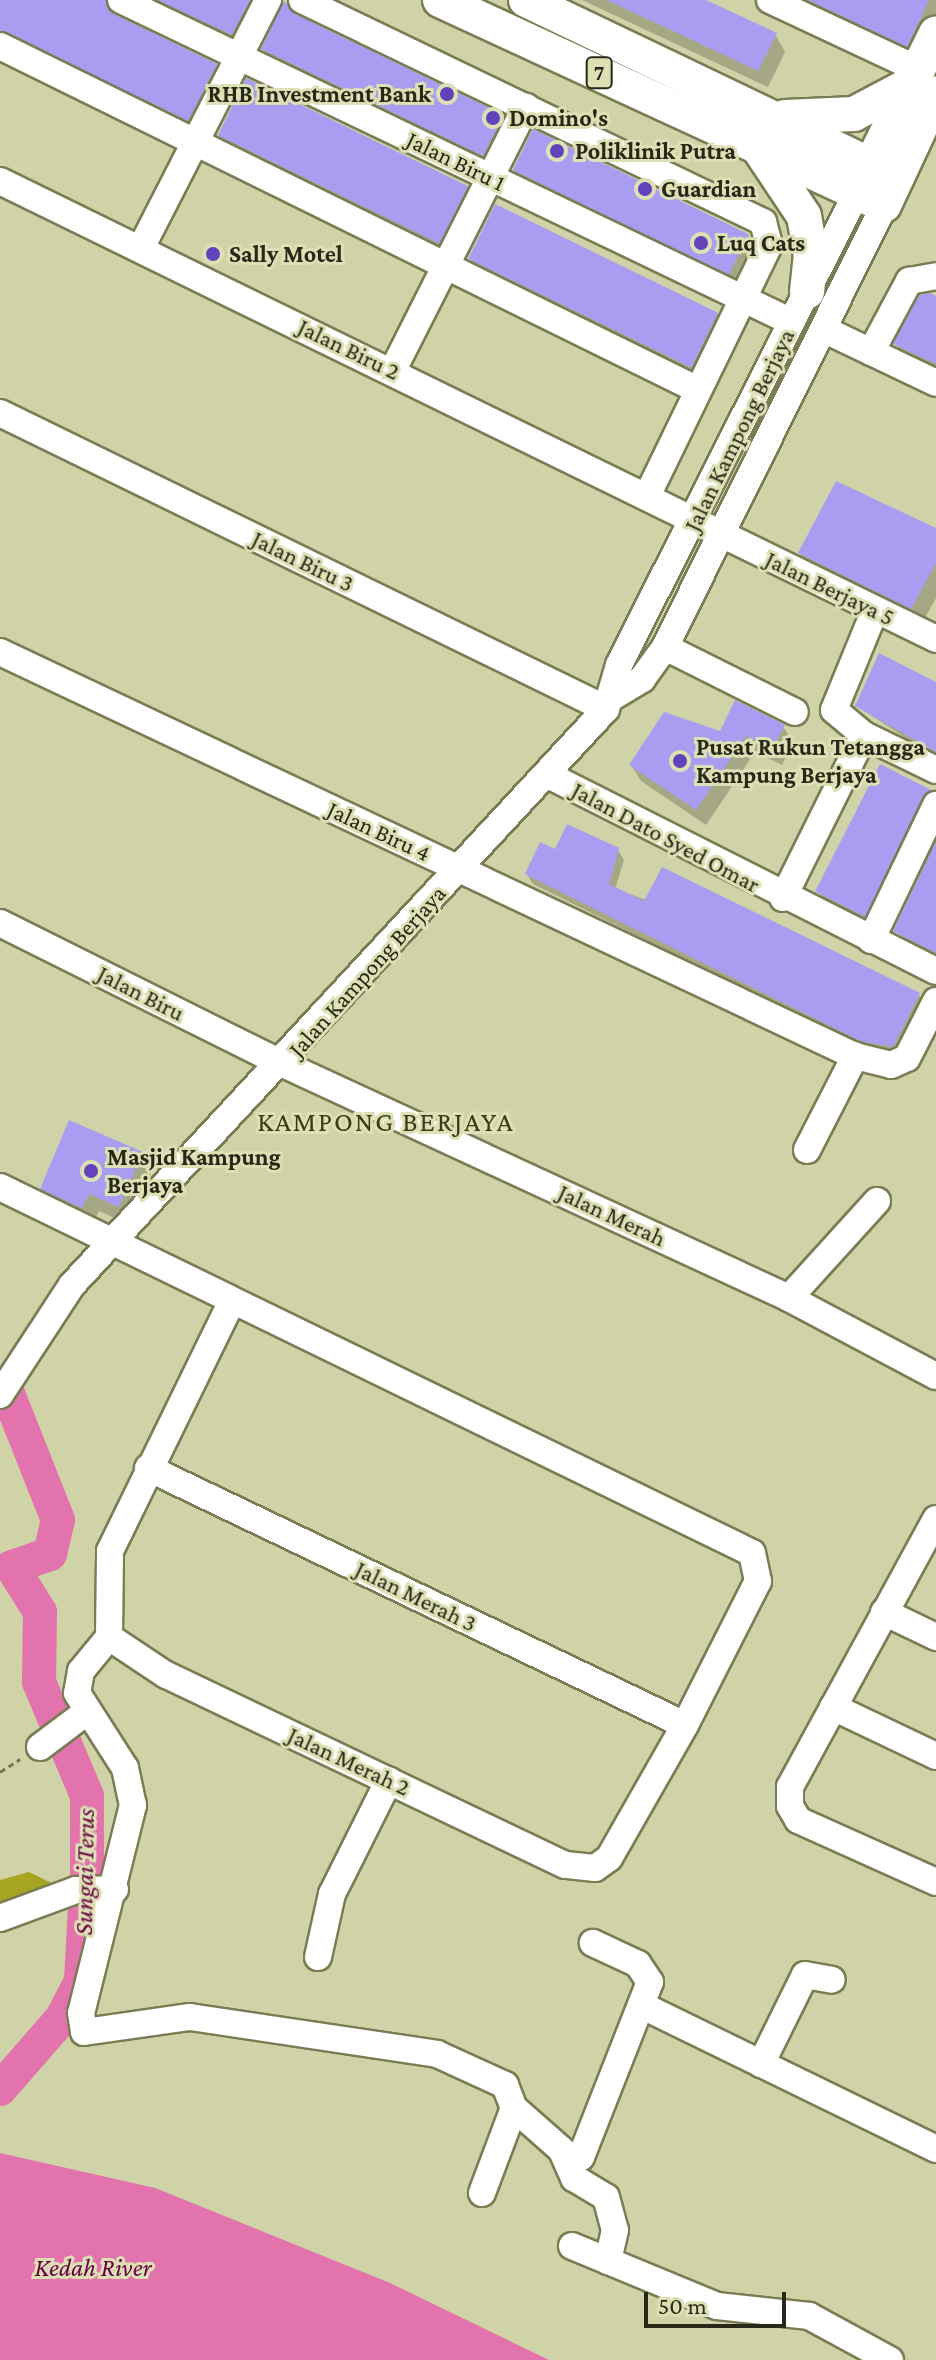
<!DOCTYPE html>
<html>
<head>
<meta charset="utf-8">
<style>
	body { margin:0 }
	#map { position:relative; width:936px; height:2360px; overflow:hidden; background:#d0d2a7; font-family:"Crimson Pro",serif }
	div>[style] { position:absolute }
	.green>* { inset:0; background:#a5a522 }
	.water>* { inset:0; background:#e273ac }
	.shadow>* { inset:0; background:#0003 }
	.river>* { height:34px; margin:-17px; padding:0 17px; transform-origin:17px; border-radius:17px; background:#e273ac }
	.building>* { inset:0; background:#a99df2; transform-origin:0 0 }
	.path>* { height:3px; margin-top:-1.5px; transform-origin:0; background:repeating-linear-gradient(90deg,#737558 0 6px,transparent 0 10px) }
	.roads { filter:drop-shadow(2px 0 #7b7c54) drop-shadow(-2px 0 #7b7c54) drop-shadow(0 2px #7b7c54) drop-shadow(0 -2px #7b7c54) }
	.minor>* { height:26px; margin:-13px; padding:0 13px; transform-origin:13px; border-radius:13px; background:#fff }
	.major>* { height:34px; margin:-17px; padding:0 17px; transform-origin:17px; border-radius:17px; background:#fff }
	.dots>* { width:22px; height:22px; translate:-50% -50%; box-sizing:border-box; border:4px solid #dddfb4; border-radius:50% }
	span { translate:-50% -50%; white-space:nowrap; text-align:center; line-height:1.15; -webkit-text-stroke:6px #dddfb4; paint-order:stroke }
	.shield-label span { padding:2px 6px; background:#dddfb4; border:2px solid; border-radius:6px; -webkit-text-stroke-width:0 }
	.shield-label { font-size:22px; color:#272817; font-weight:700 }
	.poi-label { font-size:24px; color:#272817; font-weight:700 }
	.right { translate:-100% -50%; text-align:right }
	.left { translate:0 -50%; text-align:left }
	.street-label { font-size:24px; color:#272817 }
	.water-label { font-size:26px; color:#690043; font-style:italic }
	.quarter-label { font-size:28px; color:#3b3c15; letter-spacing:2px }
	.scale { position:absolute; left:644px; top:2292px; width:142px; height:36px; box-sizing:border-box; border:4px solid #272817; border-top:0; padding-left:10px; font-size:24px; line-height:28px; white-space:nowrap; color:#272817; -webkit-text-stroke:6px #dddfb4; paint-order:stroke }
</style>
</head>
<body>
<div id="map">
	<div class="green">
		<div style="clip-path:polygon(29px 1872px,62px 1888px,0 1913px,0 1880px)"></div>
	</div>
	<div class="water">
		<div style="clip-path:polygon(0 2153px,155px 2188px,390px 2283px,549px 2360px,0 2360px)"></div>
	</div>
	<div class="shadow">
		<div style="clip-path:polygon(0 0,262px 0,242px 51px,115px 9px,118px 18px,216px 65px,225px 82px,198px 136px,0 48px)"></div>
		<div style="clip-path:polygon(582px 0,701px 0,775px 34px,785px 52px,768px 87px)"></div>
		<div style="clip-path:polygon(784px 0,936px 0,936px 25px,917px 63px)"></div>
		<div style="clip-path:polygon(294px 16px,503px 117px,513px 134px,493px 173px,273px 67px,263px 49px)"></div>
		<div style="clip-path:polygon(219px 135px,467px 186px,478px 204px,449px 261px,229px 153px)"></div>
		<div style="clip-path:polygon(514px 170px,748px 235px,758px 253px,746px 292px,525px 188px)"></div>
		<div style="clip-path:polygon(470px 258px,717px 313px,728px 331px,701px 385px,480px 276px)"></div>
		<div style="clip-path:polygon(936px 298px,936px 372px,903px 356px,896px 344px)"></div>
		<div style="clip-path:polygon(936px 530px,936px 598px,921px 625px,810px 571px,800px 553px)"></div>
		<div style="clip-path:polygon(936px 684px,936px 758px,857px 706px)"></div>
		<div style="clip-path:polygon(783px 726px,793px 743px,782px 765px,755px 752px,706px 825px,641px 781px,631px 765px,721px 733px)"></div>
		<div style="clip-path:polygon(931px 791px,936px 800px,869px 924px,825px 902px,820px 893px)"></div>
		<div style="clip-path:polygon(936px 839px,936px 958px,895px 931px)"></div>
		<div style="clip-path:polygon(618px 850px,624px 860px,615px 889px,919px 995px,924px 1004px,898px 1055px,867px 1050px,533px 884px,527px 874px,556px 852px)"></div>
		<div style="clip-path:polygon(141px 1153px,152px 1171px,129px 1224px,99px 1211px,92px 1225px,53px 1206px,42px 1189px)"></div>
	</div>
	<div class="river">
		<div style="left:0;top:2089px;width:94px;rotate:-48.9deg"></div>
		<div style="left:62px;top:2018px;width:42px;rotate:-62.8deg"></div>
		<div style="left:81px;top:1981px;width:112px;rotate:-86.9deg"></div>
		<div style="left:87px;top:1869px;width:73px;rotate:-90deg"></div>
		<div style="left:87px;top:1796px;width:124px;rotate:-112.8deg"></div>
		<div style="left:39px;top:1682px;width:70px;rotate:-89.2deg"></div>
		<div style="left:40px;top:1612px;width:53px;rotate:-121.9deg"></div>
		<div style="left:12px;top:1567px;width:40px;rotate:-18.9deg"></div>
		<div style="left:50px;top:1554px;width:35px;rotate:-77deg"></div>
		<div style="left:58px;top:1520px;width:136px;rotate:-111.6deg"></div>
	</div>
	<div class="building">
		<div style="clip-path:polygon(0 0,105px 0,114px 14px,217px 64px,188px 121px,0 30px)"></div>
		<div style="clip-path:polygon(158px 0,250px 0,232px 35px)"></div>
		<div style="clip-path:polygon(607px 0,706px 0,777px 33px,758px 71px)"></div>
		<div style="clip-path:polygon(808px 0,929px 0,907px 47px)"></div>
		<div style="clip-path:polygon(284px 1px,295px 14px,504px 115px,483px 156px,261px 49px)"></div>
		<div style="left:246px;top:78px;width:247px;height:64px;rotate:26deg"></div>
		<div style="left:533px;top:129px;width:240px;height:46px;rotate:26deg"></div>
		<div style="left:495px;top:204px;width:248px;height:61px;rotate:26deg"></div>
		<div style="clip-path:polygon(930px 293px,936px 296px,936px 364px,893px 344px,919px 295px)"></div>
		<div style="clip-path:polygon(836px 481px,936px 528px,936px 563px,911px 609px,798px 553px)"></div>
		<div style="clip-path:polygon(879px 653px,936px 682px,936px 752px,855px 706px)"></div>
		<div style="clip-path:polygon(735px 700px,785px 725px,772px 749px,746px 736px,696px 810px,629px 765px,664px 712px,720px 731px)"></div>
		<div style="left:880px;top:764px;width:58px;height:143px;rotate:27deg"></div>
		<div style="clip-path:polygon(567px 824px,619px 848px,609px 884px,644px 901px,662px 867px,920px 993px,893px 1047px,860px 1041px,525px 874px,540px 842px,555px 849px)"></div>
		<div style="clip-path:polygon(936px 842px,936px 953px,893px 931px)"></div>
		<div style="clip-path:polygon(69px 1120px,143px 1152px,119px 1207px,89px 1194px,82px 1208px,40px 1189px)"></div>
	</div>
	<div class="path">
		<div style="left:0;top:1772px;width:24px;rotate:-33deg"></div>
	</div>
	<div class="roads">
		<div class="minor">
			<div style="left:121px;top:0;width:744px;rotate:25.64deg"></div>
			<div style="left:302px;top:0;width:512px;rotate:25.71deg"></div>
			<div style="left:763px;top:222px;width:24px;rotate:75deg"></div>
			<div style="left:769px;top:245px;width:279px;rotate:115.9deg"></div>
			<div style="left:770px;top:0;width:162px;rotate:25.1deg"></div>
			<div style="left:0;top:46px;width:774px;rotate:26.23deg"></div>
			<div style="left:0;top:181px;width:1042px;rotate:26.07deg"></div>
			<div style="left:141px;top:248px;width:279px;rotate:-62.9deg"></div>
			<div style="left:823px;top:329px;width:125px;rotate:25.5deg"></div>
			<div style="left:871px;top:352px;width:81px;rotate:-61.8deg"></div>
			<div style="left:909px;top:281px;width:27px;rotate:-10deg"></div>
			<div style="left:393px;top:370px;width:295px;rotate:-63.2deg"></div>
			<div style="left:0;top:413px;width:674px;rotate:26.03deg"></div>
			<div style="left:875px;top:610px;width:108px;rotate:112.3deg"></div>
			<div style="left:834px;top:710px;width:39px;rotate:40deg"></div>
			<div style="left:864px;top:735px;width:80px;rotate:25.9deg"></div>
			<div style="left:665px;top:647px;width:145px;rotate:26.6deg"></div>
			<div style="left:0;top:652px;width:946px;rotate:25.29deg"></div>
			<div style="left:855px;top:1056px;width:37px;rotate:14deg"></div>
			<div style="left:891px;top:1065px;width:17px;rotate:-24deg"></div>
			<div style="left:907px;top:1058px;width:64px;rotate:-63deg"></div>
			<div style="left:614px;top:696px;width:33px;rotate:-31deg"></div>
			<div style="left:642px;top:679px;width:39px;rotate:-54deg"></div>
			<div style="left:665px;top:647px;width:493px;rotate:-63.6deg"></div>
			<div style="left:550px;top:776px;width:432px;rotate:26.8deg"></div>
			<div style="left:783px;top:898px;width:182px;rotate:-63.6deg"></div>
			<div style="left:0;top:923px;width:316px;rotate:26.5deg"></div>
			<div style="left:283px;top:1064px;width:557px;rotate:24.82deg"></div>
			<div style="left:789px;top:1298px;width:166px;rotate:28deg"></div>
			<div style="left:871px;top:940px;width:150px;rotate:-64.3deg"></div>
			<div style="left:807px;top:1150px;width:106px;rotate:-62.9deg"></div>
			<div style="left:0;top:1187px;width:836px;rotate:25.95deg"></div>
			<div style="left:752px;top:1553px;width:29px;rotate:78deg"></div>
			<div style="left:758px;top:1581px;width:161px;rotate:116.9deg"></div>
			<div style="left:685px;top:1725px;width:153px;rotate:119.7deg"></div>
			<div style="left:609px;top:1858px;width:17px;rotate:144deg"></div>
			<div style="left:595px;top:1868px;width:30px;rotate:-174deg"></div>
			<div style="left:565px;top:1865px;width:442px;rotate:-154.5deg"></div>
			<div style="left:166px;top:1675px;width:69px;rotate:-146.3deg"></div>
			<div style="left:109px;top:1637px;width:86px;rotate:-89.3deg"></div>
			<div style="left:110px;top:1551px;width:276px;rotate:-64deg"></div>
			<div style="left:789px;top:1298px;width:131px;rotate:-47.8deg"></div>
			<div style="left:0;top:1395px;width:131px;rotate:-56.8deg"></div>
			<div style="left:72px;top:1285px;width:785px;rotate:-47.17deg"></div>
			<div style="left:606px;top:709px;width:46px;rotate:-73.5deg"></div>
			<div style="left:619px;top:665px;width:530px;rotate:-63.29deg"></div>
			<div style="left:148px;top:1468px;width:595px;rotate:25.58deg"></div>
			<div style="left:936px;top:1519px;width:305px;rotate:118.6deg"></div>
			<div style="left:790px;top:1787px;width:19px;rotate:90deg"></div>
			<div style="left:790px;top:1806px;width:16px;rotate:60deg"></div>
			<div style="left:798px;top:1820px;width:151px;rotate:24.2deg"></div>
			<div style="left:884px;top:1612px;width:58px;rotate:25.7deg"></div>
			<div style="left:109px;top:1637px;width:44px;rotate:129.5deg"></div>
			<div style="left:81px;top:1671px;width:22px;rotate:100deg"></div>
			<div style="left:77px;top:1693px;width:89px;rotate:57.4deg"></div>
			<div style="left:125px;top:1768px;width:38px;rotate:78deg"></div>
			<div style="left:133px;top:1805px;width:214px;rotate:104deg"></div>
			<div style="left:81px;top:2013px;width:19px;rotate:81deg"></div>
			<div style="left:84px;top:2032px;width:107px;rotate:-8.1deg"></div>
			<div style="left:190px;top:2017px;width:250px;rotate:8.5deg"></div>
			<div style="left:437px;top:2054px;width:75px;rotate:24.5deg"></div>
			<div style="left:505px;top:2085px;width:25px;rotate:69deg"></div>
			<div style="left:514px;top:2108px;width:76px;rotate:41.3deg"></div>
			<div style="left:571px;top:2158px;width:10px;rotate:-6deg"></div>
			<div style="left:581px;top:2157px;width:188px;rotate:-68.5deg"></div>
			<div style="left:650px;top:1982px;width:22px;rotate:-124deg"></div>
			<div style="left:638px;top:1964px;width:50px;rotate:-155deg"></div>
			<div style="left:833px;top:1707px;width:114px;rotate:25.4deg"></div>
			<div style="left:40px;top:1747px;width:60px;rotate:-36.9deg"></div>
			<div style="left:0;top:1918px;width:81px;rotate:-20.2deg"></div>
			<div style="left:76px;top:1890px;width:39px;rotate:-1deg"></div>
			<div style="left:318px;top:1957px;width:65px;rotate:-77.5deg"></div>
			<div style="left:332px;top:1894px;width:127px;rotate:-63.4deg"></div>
			<div style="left:645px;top:2007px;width:324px;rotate:26deg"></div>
			<div style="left:761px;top:2064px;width:99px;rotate:-63.7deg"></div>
			<div style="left:805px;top:1975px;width:27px;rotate:10deg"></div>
			<div style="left:562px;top:2151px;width:30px;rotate:66deg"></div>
			<div style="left:574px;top:2178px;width:37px;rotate:31deg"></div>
			<div style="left:606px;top:2197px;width:34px;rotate:75deg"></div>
			<div style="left:615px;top:2230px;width:32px;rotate:103deg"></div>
			<div style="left:482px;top:2193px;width:91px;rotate:-69.4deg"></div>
			<div style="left:572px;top:2246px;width:157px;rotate:22.5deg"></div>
			<div style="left:717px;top:2306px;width:93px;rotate:6.2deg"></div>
			<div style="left:809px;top:2316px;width:92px;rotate:28.5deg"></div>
		</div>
		<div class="major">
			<div style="left:440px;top:0;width:489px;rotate:24.8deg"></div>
			<div style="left:884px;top:205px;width:123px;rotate:-64.9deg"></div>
			<div style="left:526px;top:0;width:411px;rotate:25.6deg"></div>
			<div style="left:785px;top:117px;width:69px;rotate:-2.5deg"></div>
			<div style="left:854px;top:114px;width:62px;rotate:-27.8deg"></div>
			<div style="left:760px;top:150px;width:79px;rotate:56.3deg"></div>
			<div style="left:804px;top:216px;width:39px;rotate:80deg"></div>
			<div style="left:811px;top:254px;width:38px;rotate:96deg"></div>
			<div style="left:861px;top:185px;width:169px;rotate:-63.7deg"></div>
		</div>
	</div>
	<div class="dots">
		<div style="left:447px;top:94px;background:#6243bb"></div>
		<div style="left:493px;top:118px;background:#6243bb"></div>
		<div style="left:557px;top:151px;background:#6243bb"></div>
		<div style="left:645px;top:189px;background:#6243bb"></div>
		<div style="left:701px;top:243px;background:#6243bb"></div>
		<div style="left:213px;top:254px;background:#6243bb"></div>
		<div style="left:680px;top:761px;background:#6243bb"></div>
		<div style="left:91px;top:1171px;background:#6243bb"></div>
	</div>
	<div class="shield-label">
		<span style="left:599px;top:73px">7</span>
	</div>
	<div class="poi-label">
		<span class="right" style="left:431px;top:94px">RHB Investment Bank</span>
		<span class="left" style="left:509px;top:118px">Domino's</span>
		<span class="left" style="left:575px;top:151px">Poliklinik Putra</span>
		<span class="left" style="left:661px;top:189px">Guardian</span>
		<span class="left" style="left:717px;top:243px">Luq Cats</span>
		<span class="left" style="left:229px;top:254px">Sally Motel</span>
		<span class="left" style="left:696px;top:761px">Pusat Rukun Tetangga<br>Kampung Berjaya</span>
		<span class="left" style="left:107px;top:1171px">Masjid Kampung<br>Berjaya</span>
	</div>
	<div class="street-label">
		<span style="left:456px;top:161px;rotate:26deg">Jalan Biru 1</span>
		<span style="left:349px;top:349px;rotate:26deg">Jalan Biru 2</span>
		<span style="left:739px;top:430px;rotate:-64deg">Jalan Kampong Berjaya</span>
		<span style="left:303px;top:561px;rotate:26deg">Jalan Biru 3</span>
		<span style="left:830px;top:588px;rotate:26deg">Jalan Berjaya 5</span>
		<span style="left:379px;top:831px;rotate:25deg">Jalan Biru 4</span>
		<span style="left:666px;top:837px;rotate:28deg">Jalan Dato Syed Omar</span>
		<span style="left:367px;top:971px;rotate:-48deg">Jalan Kampong Berjaya</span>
		<span style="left:141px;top:993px;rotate:27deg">Jalan Biru</span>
		<span style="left:612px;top:1215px;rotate:25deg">Jalan Merah</span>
		<span style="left:416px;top:1596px;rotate:26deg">Jalan Merah 3</span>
		<span style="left:349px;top:1761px;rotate:25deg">Jalan Merah 2</span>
	</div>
	<div class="water-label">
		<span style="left:85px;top:1872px;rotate:-89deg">Sungai Terus</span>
		<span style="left:93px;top:2268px">Kedah River</span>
	</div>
	<div class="quarter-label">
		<span style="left:386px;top:1122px">KAMPONG BERJAYA</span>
	</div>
	<div class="scale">50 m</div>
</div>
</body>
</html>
